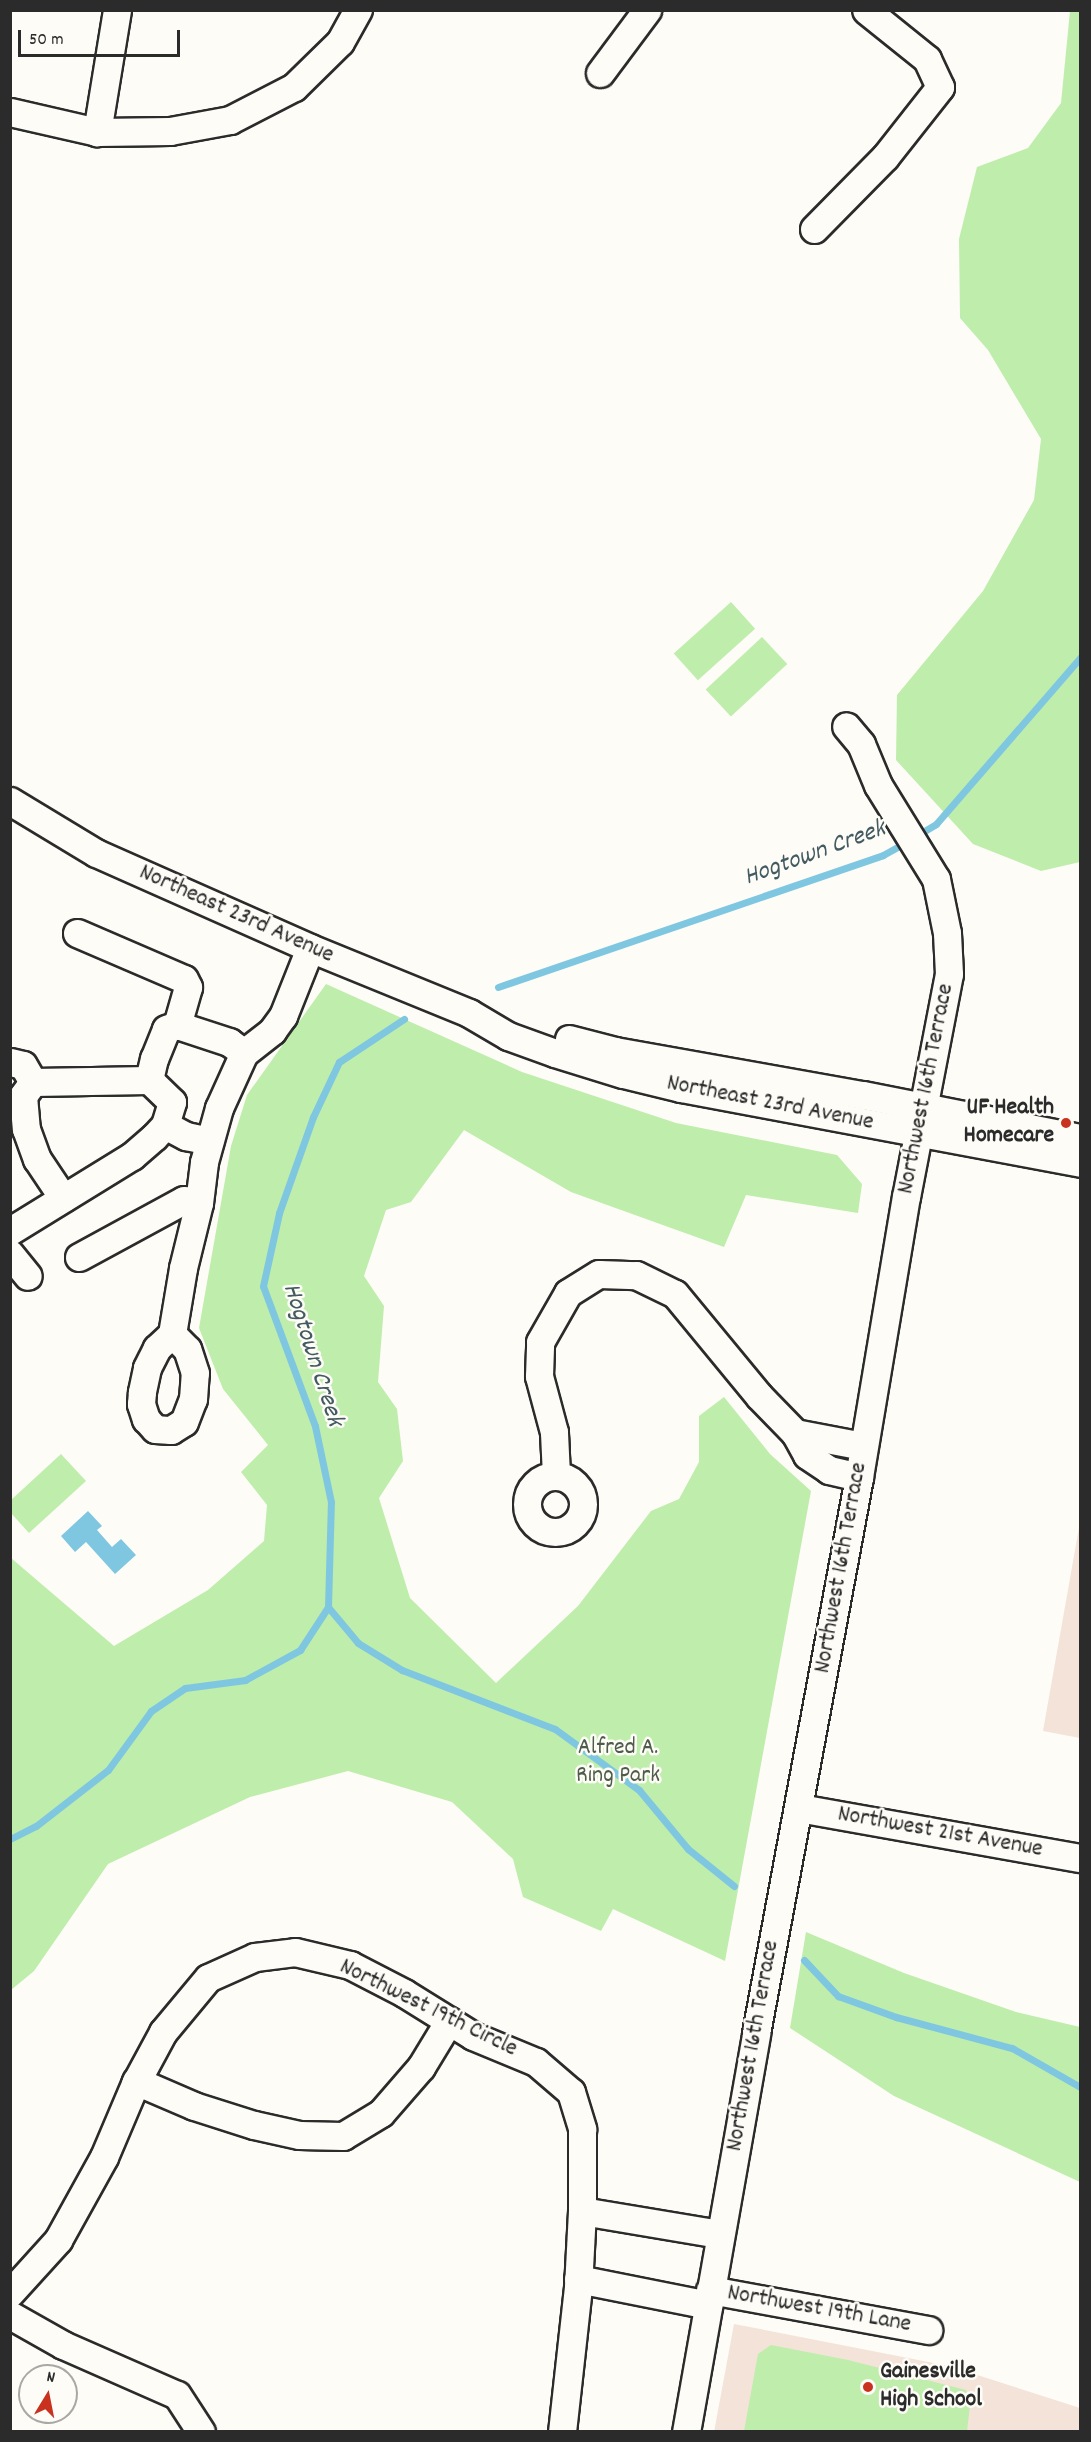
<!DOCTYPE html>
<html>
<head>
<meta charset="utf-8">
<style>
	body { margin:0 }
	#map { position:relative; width:1091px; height:2442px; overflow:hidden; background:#fdfcf7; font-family:Dekko,sans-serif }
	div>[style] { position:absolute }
	.built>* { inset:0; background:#f4e3d9 }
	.green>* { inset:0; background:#bfedab; transform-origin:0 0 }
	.water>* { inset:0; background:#7fc7e0 }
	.stream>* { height:7px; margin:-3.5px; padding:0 3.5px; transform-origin:3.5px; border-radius:3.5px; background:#7fc7e0 }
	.roads { filter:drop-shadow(2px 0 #2b2b2b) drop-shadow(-2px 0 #2b2b2b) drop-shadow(0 2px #2b2b2b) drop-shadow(0 -2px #2b2b2b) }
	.minor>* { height:27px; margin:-13.5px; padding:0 13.5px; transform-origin:13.5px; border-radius:13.5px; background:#fdfcf7 }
	.minor>.ring { margin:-13.5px; padding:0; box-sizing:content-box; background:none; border:27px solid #fdfcf7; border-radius:50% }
	.dots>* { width:16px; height:16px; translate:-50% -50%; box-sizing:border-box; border:3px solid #fdfcf7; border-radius:50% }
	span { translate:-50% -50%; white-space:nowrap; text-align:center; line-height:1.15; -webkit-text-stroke:5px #fdfcf7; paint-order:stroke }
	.street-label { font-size:24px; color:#2b2b2b }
	.poi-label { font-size:24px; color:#2b2b2b; font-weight:700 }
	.right { translate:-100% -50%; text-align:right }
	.left { translate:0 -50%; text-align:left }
	.park-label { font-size:24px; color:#505c4b }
	.water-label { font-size:26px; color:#445a61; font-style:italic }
	.frame { position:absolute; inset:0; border:12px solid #2b2b2b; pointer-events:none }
	.north { position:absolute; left:18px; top:2364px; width:60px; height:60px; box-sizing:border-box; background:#fdfcf7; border:2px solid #a9a8a5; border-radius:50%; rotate:10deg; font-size:16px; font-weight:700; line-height:24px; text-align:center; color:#2b2b2b }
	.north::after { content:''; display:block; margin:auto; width:21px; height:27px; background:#c8321e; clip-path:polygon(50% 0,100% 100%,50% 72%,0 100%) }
	.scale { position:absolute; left:18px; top:30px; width:162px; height:27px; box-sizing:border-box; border:3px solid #2b2b2b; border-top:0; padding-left:8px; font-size:18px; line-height:21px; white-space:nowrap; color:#2b2b2b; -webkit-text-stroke:4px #fdfcf7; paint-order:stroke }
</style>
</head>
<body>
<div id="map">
	<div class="built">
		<div style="clip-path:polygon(1080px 1522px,1080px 1738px,1043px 1731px)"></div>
		<div style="clip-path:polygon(734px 2324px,949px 2366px,1080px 2408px,1080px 2431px,714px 2432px)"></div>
	</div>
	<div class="green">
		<div style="clip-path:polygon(1070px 11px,1080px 11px,1080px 862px,1041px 871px,973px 844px,896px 760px,897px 695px,983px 591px,1034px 500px,1041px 439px,988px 350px,960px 318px,959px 239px,977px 167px,1028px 148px,1061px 103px)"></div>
		<div style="left:731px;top:602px;width:36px;height:77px;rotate:48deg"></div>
		<div style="left:762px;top:637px;width:37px;height:77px;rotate:47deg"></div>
		<div style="clip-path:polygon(326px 984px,522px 1072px,676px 1123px,837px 1155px,862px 1184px,858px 1213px,746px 1195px,724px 1247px,571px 1192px,464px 1130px,411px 1202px,386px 1210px,364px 1276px,384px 1306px,378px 1382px,397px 1409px,403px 1461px,379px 1498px,410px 1598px,496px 1683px,578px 1606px,651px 1511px,679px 1499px,699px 1462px,699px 1416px,724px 1397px,770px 1454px,811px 1491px,725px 1961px,613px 1909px,601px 1931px,523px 1897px,513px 1859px,452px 1802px,348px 1771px,250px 1797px,108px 1864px,34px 1971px,11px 1990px,11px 1558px,114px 1646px,208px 1590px,264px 1541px,267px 1505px,241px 1472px,268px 1445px,223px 1389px,199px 1328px,231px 1146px,247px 1095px)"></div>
		<div style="clip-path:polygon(61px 1454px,86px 1481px,29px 1533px,11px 1513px,11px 1500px)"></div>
		<div style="clip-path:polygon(806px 1932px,904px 1973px,1016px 2012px,1080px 2027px,1080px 2182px,894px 2096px,790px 2028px)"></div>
		<div style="clip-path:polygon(771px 2345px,848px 2360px,966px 2390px,970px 2405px,967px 2431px,744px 2431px,758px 2354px)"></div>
	</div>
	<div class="water">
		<div style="clip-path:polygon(88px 1511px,102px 1526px,97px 1530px,112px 1547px,121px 1539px,136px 1555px,115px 1574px,86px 1542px,75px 1552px,61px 1536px)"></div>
	</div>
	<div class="stream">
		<div style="left:916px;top:836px;width:23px;rotate:-31deg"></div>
		<div style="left:936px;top:824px;width:220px;rotate:-49.1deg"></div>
		<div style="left:498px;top:987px;width:407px;rotate:-18.9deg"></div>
		<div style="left:883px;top:855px;width:26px;rotate:-29deg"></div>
		<div style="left:328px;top:1607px;width:105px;rotate:-88.4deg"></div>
		<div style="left:331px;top:1502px;width:78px;rotate:-101.9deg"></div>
		<div style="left:315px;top:1426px;width:149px;rotate:-110.4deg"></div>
		<div style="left:263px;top:1286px;width:75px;rotate:-77.6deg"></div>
		<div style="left:279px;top:1213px;width:102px;rotate:-70.5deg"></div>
		<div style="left:313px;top:1117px;width:61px;rotate:-64.7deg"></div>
		<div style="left:339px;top:1062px;width:78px;rotate:-33.5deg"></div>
		<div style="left:328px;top:1607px;width:47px;rotate:50.2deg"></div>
		<div style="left:358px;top:1643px;width:52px;rotate:31.5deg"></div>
		<div style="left:402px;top:1670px;width:164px;rotate:21.1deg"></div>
		<div style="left:555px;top:1729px;width:104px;rotate:36deg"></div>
		<div style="left:639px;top:1790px;width:77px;rotate:50.3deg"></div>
		<div style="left:688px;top:1849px;width:59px;rotate:38.8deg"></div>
		<div style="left:10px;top:1839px;width:29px;rotate:-27deg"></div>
		<div style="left:36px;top:1826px;width:91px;rotate:-37.9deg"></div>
		<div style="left:108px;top:1770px;width:73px;rotate:-53.9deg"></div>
		<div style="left:151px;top:1711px;width:41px;rotate:-34.1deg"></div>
		<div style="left:185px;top:1688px;width:61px;rotate:-7.6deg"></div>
		<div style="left:245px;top:1680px;width:63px;rotate:-28.6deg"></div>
		<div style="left:300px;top:1650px;width:51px;rotate:-56.9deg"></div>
		<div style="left:804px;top:1960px;width:50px;rotate:46.6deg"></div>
		<div style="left:838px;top:1996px;width:62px;rotate:19.9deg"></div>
		<div style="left:896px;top:2017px;width:120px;rotate:15deg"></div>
		<div style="left:1012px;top:2048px;width:78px;rotate:29.8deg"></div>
	</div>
	<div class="roads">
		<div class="minor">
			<div style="left:117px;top:10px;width:124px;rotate:99.3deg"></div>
			<div style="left:97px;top:132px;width:73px;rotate:-0.8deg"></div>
			<div style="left:170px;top:131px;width:61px;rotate:-10.4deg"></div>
			<div style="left:230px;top:120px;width:72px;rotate:-27.3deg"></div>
			<div style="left:294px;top:87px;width:64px;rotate:-44.4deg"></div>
			<div style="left:340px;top:42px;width:37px;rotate:-61deg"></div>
			<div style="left:600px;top:73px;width:79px;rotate:-53.3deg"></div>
			<div style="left:10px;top:112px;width:89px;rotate:12.9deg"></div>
			<div style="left:814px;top:229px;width:101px;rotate:-45.4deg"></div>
			<div style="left:885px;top:157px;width:89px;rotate:-51.8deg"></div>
			<div style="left:940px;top:87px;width:31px;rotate:-115deg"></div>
			<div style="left:927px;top:59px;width:78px;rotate:-141.2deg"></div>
			<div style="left:10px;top:801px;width:100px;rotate:31.2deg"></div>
			<div style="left:96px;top:853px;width:234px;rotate:23.9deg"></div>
			<div style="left:310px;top:948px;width:172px;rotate:22.2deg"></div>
			<div style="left:469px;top:1013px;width:45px;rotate:30.5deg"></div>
			<div style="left:508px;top:1036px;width:50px;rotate:19.9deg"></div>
			<div style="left:555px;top:1053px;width:71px;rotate:17.2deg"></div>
			<div style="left:623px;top:1074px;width:60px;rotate:13.6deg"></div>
			<div style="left:681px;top:1088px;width:406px;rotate:10.6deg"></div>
			<div style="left:77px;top:933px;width:116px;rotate:23.3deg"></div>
			<div style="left:184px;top:979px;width:9px;rotate:63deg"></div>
			<div style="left:188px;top:987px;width:40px;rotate:106deg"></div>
			<div style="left:177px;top:1025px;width:55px;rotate:18.1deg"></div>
			<div style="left:229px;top:1042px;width:19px;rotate:36deg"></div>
			<div style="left:244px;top:1053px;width:36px;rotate:-38deg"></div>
			<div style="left:272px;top:1031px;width:19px;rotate:-54deg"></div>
			<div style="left:283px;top:1016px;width:73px;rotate:-68.3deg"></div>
			<div style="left:569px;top:1039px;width:48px;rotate:14.6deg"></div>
			<div style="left:615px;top:1051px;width:252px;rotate:10.1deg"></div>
			<div style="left:863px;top:1095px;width:221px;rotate:11.2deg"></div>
			<div style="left:10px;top:1062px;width:13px;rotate:13deg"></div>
			<div style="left:23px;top:1065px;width:20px;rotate:60deg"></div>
			<div style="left:149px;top:1080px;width:22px;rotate:-77deg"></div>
			<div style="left:154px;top:1059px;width:32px;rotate:-68deg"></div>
			<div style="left:166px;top:1029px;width:12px;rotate:-20deg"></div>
			<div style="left:165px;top:1125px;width:24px;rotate:28deg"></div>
			<div style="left:186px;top:1136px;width:24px;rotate:12deg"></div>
			<div style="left:10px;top:1231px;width:143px;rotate:-31.6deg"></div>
			<div style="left:132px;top:1156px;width:29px;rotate:-41deg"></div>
			<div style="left:154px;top:1137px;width:16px;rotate:-47deg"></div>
			<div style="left:165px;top:1125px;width:24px;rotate:-73deg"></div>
			<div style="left:172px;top:1102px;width:32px;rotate:-136deg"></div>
			<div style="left:149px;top:1080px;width:116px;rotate:179deg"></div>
			<div style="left:33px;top:1082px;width:17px;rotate:126deg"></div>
			<div style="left:23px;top:1096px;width:33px;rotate:85deg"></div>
			<div style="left:26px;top:1129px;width:32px;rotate:70deg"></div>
			<div style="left:37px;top:1159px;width:47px;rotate:56.3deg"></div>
			<div style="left:10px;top:1254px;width:28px;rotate:51deg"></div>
			<div style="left:79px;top:1257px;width:119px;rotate:-28.5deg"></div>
			<div style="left:184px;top:1200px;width:15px;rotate:11deg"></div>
			<div style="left:199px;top:1203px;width:41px;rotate:-83deg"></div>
			<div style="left:204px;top:1162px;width:56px;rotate:-74.5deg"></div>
			<div style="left:219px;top:1108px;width:60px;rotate:-65.6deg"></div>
			<div style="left:172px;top:1334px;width:21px;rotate:137deg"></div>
			<div style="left:157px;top:1348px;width:22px;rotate:117deg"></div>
			<div style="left:147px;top:1368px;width:25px;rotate:102deg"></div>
			<div style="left:142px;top:1392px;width:12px;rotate:95deg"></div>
			<div style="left:141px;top:1404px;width:16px;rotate:72deg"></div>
			<div style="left:146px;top:1419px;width:13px;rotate:48deg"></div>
			<div style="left:155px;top:1429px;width:16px;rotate:4deg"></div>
			<div style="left:171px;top:1430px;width:15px;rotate:-32deg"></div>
			<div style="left:184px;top:1422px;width:25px;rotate:-69deg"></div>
			<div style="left:193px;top:1399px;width:26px;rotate:-86deg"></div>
			<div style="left:195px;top:1373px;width:25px;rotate:-108deg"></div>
			<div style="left:187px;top:1349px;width:21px;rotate:-135deg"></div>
			<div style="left:172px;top:1334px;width:67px;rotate:-80.5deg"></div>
			<div style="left:183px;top:1268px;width:67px;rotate:-76.2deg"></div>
			<div style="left:795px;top:1433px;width:69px;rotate:10.8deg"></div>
			<div style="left:556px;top:1475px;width:43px;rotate:-92.7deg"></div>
			<div style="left:554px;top:1432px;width:58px;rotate:-105deg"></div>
			<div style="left:539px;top:1376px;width:34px;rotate:-88deg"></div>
			<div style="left:540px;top:1342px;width:56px;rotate:-60.3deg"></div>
			<div style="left:568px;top:1293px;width:36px;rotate:-32deg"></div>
			<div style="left:599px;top:1274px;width:37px;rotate:2deg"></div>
			<div style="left:636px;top:1275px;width:43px;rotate:26deg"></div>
			<div style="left:675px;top:1294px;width:132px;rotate:50.5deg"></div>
			<div style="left:759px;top:1396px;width:52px;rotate:45.8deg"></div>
			<div style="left:795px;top:1433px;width:25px;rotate:61deg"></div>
			<div style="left:807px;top:1455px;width:27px;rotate:34deg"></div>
			<div style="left:829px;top:1470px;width:31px;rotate:13deg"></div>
			<div class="ring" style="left:527px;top:1476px;width:29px;height:29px"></div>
			<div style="left:799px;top:1808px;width:285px;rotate:10.1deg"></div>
			<div style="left:136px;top:2081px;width:63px;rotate:23.3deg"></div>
			<div style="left:194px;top:2106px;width:63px;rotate:17.6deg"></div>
			<div style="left:254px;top:2125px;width:46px;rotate:12.5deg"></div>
			<div style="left:299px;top:2135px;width:44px;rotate:1.3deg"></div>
			<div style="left:343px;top:2136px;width:44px;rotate:-31.2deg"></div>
			<div style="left:381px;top:2113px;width:61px;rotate:-49deg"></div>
			<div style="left:421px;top:2067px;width:54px;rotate:-58.7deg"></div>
			<div style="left:582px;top:2211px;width:140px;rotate:9.5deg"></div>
			<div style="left:578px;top:2279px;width:133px;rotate:11.3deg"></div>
			<div style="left:710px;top:2290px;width:222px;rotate:10.4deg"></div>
			<div style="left:10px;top:2293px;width:72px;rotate:-47.8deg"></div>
			<div style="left:58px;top:2240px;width:95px;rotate:-61deg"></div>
			<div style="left:104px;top:2157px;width:79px;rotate:-67deg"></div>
			<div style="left:135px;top:2084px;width:59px;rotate:-61.7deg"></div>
			<div style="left:163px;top:2032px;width:70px;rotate:-50.2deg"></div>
			<div style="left:208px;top:1978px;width:51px;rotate:-24.1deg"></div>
			<div style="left:255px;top:1957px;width:40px;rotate:-7.1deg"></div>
			<div style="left:295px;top:1952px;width:57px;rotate:13.3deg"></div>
			<div style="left:350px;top:1965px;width:61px;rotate:27.4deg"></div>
			<div style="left:404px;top:1993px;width:81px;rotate:31.9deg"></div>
			<div style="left:473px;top:2036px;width:68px;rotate:22.4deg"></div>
			<div style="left:536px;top:2062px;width:46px;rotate:40.6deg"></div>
			<div style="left:571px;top:2092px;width:39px;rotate:73deg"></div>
			<div style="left:582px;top:2129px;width:82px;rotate:90deg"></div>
			<div style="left:582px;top:2211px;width:76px;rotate:93deg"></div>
			<div style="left:578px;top:2287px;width:146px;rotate:96.3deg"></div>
			<div style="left:10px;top:2315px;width:61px;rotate:29.5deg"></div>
			<div style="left:63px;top:2345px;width:124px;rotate:23.7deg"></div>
			<div style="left:177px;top:2395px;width:44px;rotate:57deg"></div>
			<div style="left:686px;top:2432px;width:405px;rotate:-80deg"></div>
			<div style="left:756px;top:2033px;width:565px;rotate:-79.5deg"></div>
			<div style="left:859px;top:1477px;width:284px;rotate:-80.5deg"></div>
			<div style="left:906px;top:1197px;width:227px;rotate:-79.1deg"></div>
			<div style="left:949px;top:974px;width:41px;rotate:-92.8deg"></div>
			<div style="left:947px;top:933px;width:55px;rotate:-101.5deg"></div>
			<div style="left:936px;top:879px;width:110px;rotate:-121.7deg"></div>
			<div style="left:878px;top:785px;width:44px;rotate:-112.5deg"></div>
			<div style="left:861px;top:744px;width:23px;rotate:-130deg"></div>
		</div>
	</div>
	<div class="dots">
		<div style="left:1066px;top:1123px;background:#c8321e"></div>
		<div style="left:868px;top:2387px;background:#c8321e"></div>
	</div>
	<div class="street-label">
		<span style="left:236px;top:915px;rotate:24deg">Northeast 23rd Avenue</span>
		<span style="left:927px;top:1089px;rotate:-79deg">Northwest 16th Terrace</span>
		<span style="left:770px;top:1104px;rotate:11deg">Northeast 23rd Avenue</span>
		<span style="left:842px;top:1568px;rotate:-80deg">Northwest 16th Terrace</span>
		<span style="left:940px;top:1833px;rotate:10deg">Northwest 21st Avenue</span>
		<span style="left:428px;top:2009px;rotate:26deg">Northwest 19th Circle</span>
		<span style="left:754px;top:2046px;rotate:-80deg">Northwest 16th Terrace</span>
		<span style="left:819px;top:2310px;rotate:10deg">Northwest 19th Lane</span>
	</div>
	<div class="poi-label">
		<span class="right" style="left:1054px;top:1123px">UF Health<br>Homecare</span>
		<span class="left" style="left:880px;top:2387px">Gainesville<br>High School</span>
	</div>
	<div class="park-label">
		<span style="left:618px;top:1763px">Alfred A.<br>Ring Park</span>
	</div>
	<div class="water-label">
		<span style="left:815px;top:854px;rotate:-20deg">Hogtown Creek</span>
		<span style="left:312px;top:1355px;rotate:72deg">Hogtown Creek</span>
	</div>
	<div class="frame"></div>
	<div class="north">N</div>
	<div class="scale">50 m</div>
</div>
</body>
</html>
